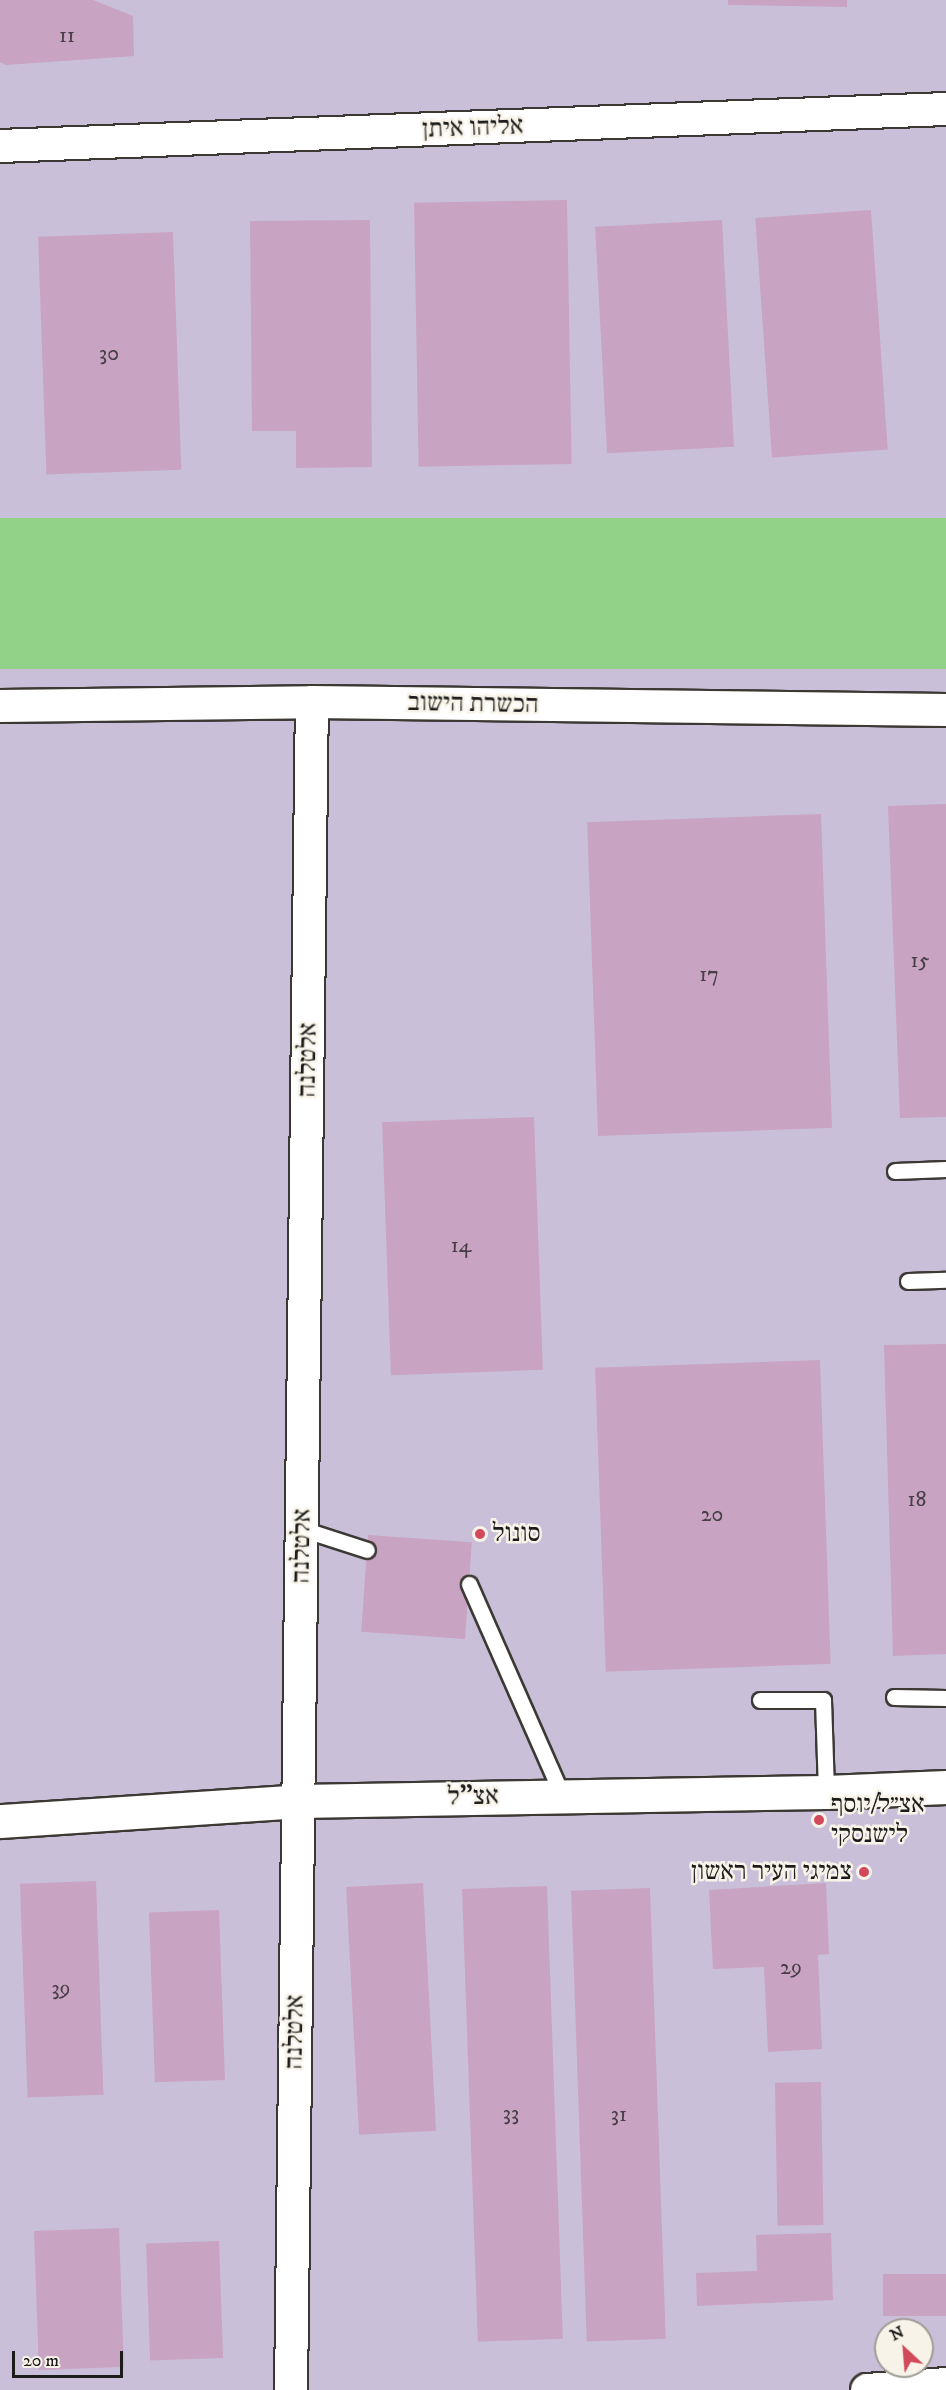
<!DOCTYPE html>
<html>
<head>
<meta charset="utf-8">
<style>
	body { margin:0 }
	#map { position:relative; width:946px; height:2390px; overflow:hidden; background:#f3dcbd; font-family:"IM FELL DW Pica","Frank Ruhl Libre",serif }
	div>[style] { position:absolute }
	.industrial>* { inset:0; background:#c9bfd8 }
	.green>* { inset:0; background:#91d188; transform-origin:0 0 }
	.building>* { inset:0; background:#c9a3c2; transform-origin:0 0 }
	.roads { filter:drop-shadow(2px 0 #3c3934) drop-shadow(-2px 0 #3c3934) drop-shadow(0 2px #3c3934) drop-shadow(0 -2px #3c3934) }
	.service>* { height:15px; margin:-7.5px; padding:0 7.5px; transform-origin:7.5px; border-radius:7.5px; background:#fff }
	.minor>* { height:32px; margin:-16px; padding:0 16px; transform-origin:16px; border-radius:16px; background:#fff }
	.tertiary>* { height:33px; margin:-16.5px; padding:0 16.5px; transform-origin:16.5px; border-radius:16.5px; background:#fff }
	.dots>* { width:16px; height:16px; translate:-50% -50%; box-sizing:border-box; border:3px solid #f7f3e8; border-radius:50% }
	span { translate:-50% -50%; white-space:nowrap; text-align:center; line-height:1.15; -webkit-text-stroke:5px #f7f3e8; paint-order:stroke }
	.number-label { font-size:22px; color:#473e46 }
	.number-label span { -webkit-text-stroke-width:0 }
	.street-label { font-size:26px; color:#1c1c1c }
	.poi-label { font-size:26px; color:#1c1c1c }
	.left { translate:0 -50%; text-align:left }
	.right { translate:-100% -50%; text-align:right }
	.north { position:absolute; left:874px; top:2318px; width:60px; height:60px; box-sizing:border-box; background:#f7f3e8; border:2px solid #9f9d96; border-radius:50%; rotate:334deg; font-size:16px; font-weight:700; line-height:24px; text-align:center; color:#1c1c1c }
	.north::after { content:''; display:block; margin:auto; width:21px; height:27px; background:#d1495b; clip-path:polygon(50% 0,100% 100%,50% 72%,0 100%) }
	.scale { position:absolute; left:12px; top:2351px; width:111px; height:27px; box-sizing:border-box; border:3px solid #1c1c1c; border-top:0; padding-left:8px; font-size:18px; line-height:21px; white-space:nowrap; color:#1c1c1c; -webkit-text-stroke:4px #f7f3e8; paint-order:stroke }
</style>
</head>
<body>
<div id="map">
	<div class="industrial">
		<div style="clip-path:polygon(evenodd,0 0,946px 0,946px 2390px,0 2390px,0 0,886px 2330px,922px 2330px,922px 2366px,886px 2366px,886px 2330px)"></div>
	</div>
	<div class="green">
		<div style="left:946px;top:518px;width:151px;height:946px;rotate:90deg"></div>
	</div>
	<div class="building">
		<div style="clip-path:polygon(0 0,93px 0,133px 16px,134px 56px,6px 65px,0 62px)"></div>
		<div style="clip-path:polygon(728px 0,847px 0,847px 7px,728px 5px)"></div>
		<div style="left:567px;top:200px;width:264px;height:153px;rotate:89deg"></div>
		<div style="left:871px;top:210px;width:240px;height:116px;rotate:86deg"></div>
		<div style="clip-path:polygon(370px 220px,372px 467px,296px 468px,296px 431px,252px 431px,250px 221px)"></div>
		<div style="left:722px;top:220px;width:227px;height:127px;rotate:87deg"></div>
		<div style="left:173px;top:232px;width:238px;height:135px;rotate:88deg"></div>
		<div style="clip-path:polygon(946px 804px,946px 1117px,900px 1118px,888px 806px)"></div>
		<div style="left:821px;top:814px;width:314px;height:234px;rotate:88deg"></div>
		<div style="left:534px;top:1117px;width:253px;height:152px;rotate:88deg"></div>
		<div style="clip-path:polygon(946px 1344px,946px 1654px,893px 1656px,884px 1345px)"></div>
		<div style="left:820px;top:1360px;width:304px;height:225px;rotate:88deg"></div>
		<div style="left:368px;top:1535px;width:104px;height:97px;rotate:4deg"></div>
		<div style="left:96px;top:1881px;width:214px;height:76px;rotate:88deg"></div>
		<div style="left:423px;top:1883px;width:248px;height:77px;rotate:87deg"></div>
		<div style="clip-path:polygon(826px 1883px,829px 1954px,818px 1955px,822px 2049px,768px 2052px,764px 1967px,713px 1969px,709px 1890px)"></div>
		<div style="left:547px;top:1886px;width:453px;height:85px;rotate:88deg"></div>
		<div style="left:650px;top:1888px;width:451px;height:79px;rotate:88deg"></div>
		<div style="left:219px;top:1910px;width:170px;height:70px;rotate:88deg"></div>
		<div style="left:821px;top:2082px;width:143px;height:46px;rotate:89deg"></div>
		<div style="left:119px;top:2228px;width:139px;height:85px;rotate:88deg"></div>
		<div style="clip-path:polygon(831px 2233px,833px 2300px,697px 2306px,696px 2273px,757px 2271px,756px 2235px)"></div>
		<div style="left:219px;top:2241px;width:117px;height:73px;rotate:88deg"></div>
		<div style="left:946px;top:2274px;width:42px;height:63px;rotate:90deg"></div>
	</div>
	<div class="roads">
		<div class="service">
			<div style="left:895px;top:1171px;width:51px;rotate:-2.2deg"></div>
			<div style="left:908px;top:1281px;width:38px;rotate:-2deg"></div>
			<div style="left:302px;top:1529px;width:68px;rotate:17.9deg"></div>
			<div style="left:469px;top:1584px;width:231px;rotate:66.2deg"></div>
			<div style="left:894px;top:1697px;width:52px;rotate:1.1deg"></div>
			<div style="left:760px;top:1700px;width:63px"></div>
			<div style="left:823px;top:1700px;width:92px;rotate:88.1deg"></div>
		</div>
		<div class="minor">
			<div style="left:0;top:146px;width:947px;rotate:-2.24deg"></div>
			<div style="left:0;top:706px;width:312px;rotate:-0.7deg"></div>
			<div style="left:312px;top:702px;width:634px;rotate:0.72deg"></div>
			<div style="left:291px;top:2390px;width:1688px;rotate:-89.29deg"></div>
			<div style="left:867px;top:2390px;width:79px;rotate:-4.3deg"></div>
		</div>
		<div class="tertiary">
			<div style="left:0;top:1821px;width:299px;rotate:-3.8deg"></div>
			<div style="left:298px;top:1801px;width:528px;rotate:-0.98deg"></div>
			<div style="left:826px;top:1792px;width:120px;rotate:-2.4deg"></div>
		</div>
	</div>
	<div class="dots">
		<div style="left:480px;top:1534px;background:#d1495b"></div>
		<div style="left:819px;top:1820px;background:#d1495b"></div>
		<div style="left:864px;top:1872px;background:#d1495b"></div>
	</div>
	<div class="number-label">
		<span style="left:67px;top:36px">11</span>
		<span style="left:109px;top:354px">30</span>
		<span style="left:920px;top:961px">15</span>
		<span style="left:709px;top:975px">17</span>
		<span style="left:461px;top:1246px">14</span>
		<span style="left:917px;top:1500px">18</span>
		<span style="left:712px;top:1515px">20</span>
		<span style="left:791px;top:1968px">29</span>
		<span style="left:61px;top:1989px">39</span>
		<span style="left:511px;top:2114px">33</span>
		<span style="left:619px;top:2115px">31</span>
	</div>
	<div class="street-label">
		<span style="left:473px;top:128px;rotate:-2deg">אליהו איתן</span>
		<span style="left:473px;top:704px;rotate:1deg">הכשרת הישוב</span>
		<span style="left:308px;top:1060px;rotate:-89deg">אלטלנה</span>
		<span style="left:302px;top:1546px;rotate:-89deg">אלטלנה</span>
		<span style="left:473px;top:1797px;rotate:-1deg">אצ"ל</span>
		<span style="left:295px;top:2032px;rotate:-89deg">אלטלנה</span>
	</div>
	<div class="poi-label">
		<span class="left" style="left:492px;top:1534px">סונול</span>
		<span class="left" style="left:831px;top:1820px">אצ״ל/יוסף<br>לישנסקי</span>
		<span class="right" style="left:852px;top:1872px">צמיגי העיר ראשון</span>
	</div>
	<div class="north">N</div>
	<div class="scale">20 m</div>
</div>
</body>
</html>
